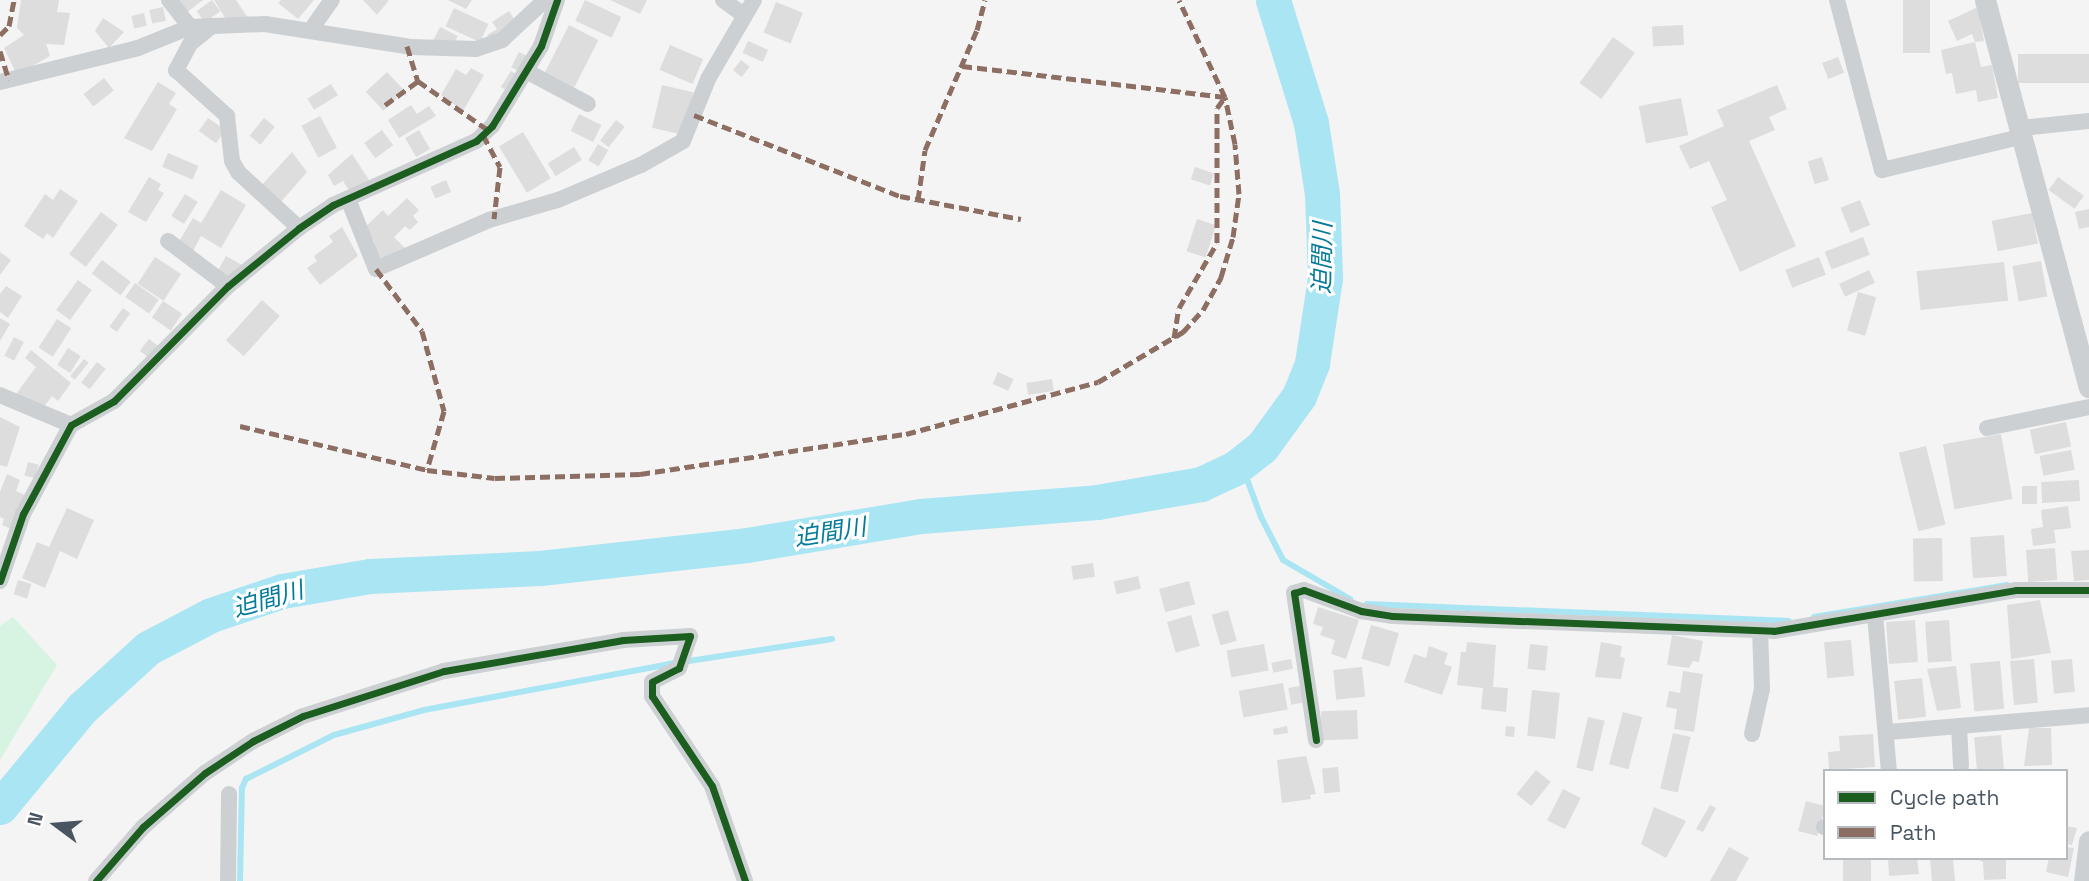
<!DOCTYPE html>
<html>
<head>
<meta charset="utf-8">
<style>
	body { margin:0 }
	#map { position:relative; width:2089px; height:881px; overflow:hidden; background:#f4f4f4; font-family:"Space Grotesk","Noto Sans JP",sans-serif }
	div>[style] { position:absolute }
	.green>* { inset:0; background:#d7f3e2 }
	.stream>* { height:6px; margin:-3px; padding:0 3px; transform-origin:3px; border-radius:3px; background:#aae5f3 }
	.river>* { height:35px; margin:-17.5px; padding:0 17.5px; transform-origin:17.5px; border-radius:17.5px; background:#aae5f3 }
	.building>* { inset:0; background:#ddddde; transform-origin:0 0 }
	.minor>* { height:16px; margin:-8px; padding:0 8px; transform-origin:8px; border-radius:8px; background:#cdd0d3 }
	.tertiary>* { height:21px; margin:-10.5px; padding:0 10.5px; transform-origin:10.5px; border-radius:10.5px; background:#cdd0d3 }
	.quiet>* { height:5px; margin-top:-2.5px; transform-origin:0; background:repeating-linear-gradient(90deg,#8d6e63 0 10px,transparent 0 15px) }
	.cycleway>* { height:7px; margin:-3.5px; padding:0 3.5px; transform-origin:3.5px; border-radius:3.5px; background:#1b5e20 }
	span { translate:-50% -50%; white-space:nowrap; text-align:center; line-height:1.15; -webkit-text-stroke:6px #fff; paint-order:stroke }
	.water-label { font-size:24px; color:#057b9a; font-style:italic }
	.legend { position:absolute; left:1823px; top:769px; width:245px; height:91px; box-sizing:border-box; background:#fff; border:2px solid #b6bbc0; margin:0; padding:9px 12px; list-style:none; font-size:21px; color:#495662 }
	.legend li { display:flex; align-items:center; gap:14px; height:35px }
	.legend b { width:35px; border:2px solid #b6bbc0 }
	.north { position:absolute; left:21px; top:790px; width:70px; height:70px; -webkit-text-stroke:5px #fff; paint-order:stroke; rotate:286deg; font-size:19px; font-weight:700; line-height:28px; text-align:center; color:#495662 }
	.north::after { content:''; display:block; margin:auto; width:24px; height:32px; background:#495662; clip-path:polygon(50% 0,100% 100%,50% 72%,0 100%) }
</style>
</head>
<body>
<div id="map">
	<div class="green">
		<div style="clip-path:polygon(13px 617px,57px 665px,0 760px,0 626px)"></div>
	</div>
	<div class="stream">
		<div style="left:1241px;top:463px;width:58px;rotate:69.7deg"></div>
		<div style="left:1261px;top:517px;width:48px;rotate:62.9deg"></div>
		<div style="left:1283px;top:560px;width:78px;rotate:30.2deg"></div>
		<div style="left:1367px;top:604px;width:422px;rotate:2.3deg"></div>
		<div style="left:1814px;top:617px;width:196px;rotate:-9.4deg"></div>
		<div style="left:240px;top:881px;width:93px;rotate:-88.8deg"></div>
		<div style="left:242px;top:788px;width:10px;rotate:-66deg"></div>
		<div style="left:246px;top:779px;width:98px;rotate:-26.6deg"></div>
		<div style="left:334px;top:735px;width:93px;rotate:-15.5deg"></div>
		<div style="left:424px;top:710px;width:249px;rotate:-10.6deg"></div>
		<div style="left:669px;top:664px;width:165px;rotate:-8.7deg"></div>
	</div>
	<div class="river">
		<div style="left:0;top:807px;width:129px;rotate:-50.4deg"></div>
		<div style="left:82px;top:708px;width:89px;rotate:-42.3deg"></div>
		<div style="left:148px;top:648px;width:71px;rotate:-27.6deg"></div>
		<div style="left:211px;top:615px;width:75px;rotate:-18.7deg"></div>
		<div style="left:282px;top:591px;width:89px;rotate:-9.7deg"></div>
		<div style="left:370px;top:576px;width:170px;rotate:-2.7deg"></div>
		<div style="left:540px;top:568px;width:208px;rotate:-6.3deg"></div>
		<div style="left:747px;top:545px;width:176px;rotate:-9.5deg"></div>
		<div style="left:921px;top:516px;width:177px;rotate:-4.5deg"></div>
		<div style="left:1097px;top:502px;width:106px;rotate:-9.8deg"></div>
		<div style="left:1201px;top:484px;width:38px;rotate:-25deg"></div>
		<div style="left:1235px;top:468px;width:34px;rotate:-38deg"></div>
		<div style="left:1262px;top:447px;width:63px;rotate:-54deg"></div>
		<div style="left:1299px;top:396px;width:35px;rotate:-68deg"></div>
		<div style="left:1312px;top:363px;width:86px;rotate:-81.3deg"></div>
		<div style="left:1325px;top:278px;width:84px;rotate:-92deg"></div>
		<div style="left:1322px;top:194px;width:72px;rotate:-98.8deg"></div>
		<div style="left:1311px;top:123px;width:129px;rotate:-107.2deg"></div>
	</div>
	<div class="building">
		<div style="clip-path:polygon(21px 0,59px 0,57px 12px,70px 13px,64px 45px,46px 44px,50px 56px,17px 75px,4px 48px,24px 35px,17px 28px)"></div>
		<div style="clip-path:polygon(177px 0,203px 0,186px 13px)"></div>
		<div style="left:212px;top:0;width:14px;height:19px;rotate:54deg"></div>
		<div style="clip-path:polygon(214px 0,236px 0,248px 18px,232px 29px)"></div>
		<div style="clip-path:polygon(281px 0,314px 0,298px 19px,278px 3px)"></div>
		<div style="clip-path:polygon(363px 0,389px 0,377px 15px)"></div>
		<div style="clip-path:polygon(448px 0,472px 0,466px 9px)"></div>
		<div style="left:585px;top:0;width:40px;height:23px;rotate:25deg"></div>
		<div style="clip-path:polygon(610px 0,647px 0,640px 14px)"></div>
		<div style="left:1903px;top:0;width:27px;height:53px"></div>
		<div style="left:776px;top:2px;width:29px;height:33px;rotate:22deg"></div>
		<div style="left:163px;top:7px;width:14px;height:14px;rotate:78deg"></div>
		<div style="clip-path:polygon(1978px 7px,1984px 41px,1975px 42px,1972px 34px,1957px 41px,1948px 21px)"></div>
		<div style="left:454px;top:8px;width:38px;height:20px;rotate:25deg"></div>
		<div style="clip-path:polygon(509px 11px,514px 19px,495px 48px,487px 35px,497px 29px,492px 22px)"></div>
		<div style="left:144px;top:13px;width:13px;height:13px;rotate:77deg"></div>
		<div style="clip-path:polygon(103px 18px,124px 32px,109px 48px,95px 31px)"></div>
		<div style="left:569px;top:25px;width:33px;height:56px;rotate:27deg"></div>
		<div style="left:1683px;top:25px;width:20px;height:31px;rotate:87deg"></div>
		<div style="left:440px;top:27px;width:20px;height:17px;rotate:27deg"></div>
		<div style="left:1613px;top:37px;width:27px;height:57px;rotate:36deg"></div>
		<div style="left:748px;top:41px;width:22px;height:13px;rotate:24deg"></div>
		<div style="clip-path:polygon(1975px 42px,1981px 67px,1992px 65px,1998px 98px,1978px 102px,1976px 90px,1956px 94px,1952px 73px,1946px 74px,1941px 50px)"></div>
		<div style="left:670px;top:45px;width:36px;height:27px;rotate:23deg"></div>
		<div style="left:519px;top:52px;width:16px;height:17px;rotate:27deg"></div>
		<div style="left:2089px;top:54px;width:29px;height:71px;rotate:90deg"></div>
		<div style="left:1838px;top:57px;width:17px;height:17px;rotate:69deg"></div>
		<div style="left:741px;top:60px;width:11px;height:13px;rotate:38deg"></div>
		<div style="clip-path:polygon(471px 68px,484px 75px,463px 111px,441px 95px,456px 69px,466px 75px)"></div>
		<div style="left:511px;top:71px;width:13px;height:19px;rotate:32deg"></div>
		<div style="left:387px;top:72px;width:26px;height:29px;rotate:47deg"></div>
		<div style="left:104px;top:78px;width:16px;height:26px;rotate:52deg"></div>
		<div style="clip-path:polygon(158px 82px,176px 93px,169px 104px,177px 109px,152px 151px,124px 138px)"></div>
		<div style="left:331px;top:84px;width:13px;height:28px;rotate:58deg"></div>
		<div style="left:662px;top:85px;width:32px;height:44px;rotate:13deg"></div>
		<div style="clip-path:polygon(1777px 85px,1787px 109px,1769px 117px,1775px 130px,1749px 141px,1796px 246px,1740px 272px,1711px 207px,1727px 200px,1709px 161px,1690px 169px,1679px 146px,1724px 126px,1717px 110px)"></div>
		<div style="left:1681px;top:98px;width:38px;height:43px;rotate:79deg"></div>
		<div style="clip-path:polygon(411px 105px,417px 114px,429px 106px,436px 116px,399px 138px,388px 120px)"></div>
		<div style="left:579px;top:114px;width:25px;height:19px;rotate:26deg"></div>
		<div style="left:320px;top:116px;width:36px;height:21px;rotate:62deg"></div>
		<div style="left:208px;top:118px;width:21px;height:16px;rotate:35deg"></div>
		<div style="left:264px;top:118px;width:14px;height:23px;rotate:39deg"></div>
		<div style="left:616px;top:120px;width:11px;height:26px;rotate:38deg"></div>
		<div style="left:382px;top:130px;width:19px;height:22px;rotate:54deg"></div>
		<div style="left:419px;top:130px;width:22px;height:16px;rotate:60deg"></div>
		<div style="left:523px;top:132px;width:54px;height:28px;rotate:59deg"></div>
		<div style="left:598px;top:144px;width:12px;height:19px;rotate:31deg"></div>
		<div style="left:574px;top:147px;width:15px;height:31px;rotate:58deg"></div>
		<div style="clip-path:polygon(292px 152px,307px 172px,280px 203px,261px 186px)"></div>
		<div style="left:168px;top:153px;width:33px;height:15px;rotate:23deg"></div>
		<div style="clip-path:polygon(352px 154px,373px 186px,354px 198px,343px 181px,334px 186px,328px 175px)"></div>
		<div style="left:1822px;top:157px;width:24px;height:15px;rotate:73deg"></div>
		<div style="left:1195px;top:167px;width:20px;height:13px;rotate:18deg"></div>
		<div style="clip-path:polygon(149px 177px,161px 184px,158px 190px,164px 193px,146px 222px,128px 212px)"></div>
		<div style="left:2058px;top:177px;width:32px;height:16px;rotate:36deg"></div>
		<div style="left:446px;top:180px;width:13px;height:17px;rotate:67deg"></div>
		<div style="clip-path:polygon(60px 189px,78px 201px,53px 238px,47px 233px,43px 239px,24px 226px,45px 194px,53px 200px)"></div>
		<div style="clip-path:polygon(221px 190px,246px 205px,221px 248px,201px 236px,193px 251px,178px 243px,193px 218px,201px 223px)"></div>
		<div style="left:185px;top:194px;width:15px;height:26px;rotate:32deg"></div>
		<div style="clip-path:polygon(407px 198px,419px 210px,413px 216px,418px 222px,410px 230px,405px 226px,394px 237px,405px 248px,385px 266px,368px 248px,375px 242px,363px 229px,383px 210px,388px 216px)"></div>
		<div style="left:1860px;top:200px;width:27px;height:21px;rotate:68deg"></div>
		<div style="clip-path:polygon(2089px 209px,2089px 227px,2079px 229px,2075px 212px)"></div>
		<div style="left:101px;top:212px;width:21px;height:53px;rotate:37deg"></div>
		<div style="left:2032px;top:213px;width:31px;height:41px;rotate:79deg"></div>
		<div style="left:1197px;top:219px;width:20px;height:34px;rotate:18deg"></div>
		<div style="clip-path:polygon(342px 227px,358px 256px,320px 285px,307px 268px,317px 261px,314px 256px,333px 242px,329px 236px)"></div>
		<div style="left:1863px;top:237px;width:19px;height:41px;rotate:69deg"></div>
		<div style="clip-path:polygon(0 252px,11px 260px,0 275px)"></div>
		<div style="left:226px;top:256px;width:21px;height:22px;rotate:29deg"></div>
		<div style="left:155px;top:257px;width:31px;height:32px;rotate:33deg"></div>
		<div style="left:1819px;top:257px;width:19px;height:36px;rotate:69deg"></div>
		<div style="left:102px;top:260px;width:36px;height:17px;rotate:37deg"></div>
		<div style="left:2041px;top:261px;width:36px;height:29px;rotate:80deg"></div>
		<div style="left:2004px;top:262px;width:39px;height:88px;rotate:84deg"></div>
		<div style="left:1869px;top:270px;width:14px;height:33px;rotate:65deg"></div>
		<div style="left:78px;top:280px;width:17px;height:37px;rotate:36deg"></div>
		<div style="left:135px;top:283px;width:29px;height:17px;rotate:35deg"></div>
		<div style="clip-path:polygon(6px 286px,22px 296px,8px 318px,0 312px,0 294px)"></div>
		<div style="left:1858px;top:292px;width:19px;height:40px;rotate:16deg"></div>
		<div style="left:262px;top:300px;width:24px;height:54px;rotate:42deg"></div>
		<div style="left:163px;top:301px;width:23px;height:20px;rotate:34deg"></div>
		<div style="left:123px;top:308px;width:9px;height:23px;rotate:36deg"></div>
		<div style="clip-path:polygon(0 318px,10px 324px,0 341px)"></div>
		<div style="left:57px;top:319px;width:17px;height:34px;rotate:33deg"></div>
		<div style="left:14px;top:337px;width:11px;height:21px;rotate:27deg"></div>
		<div style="left:149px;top:339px;width:16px;height:15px;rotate:38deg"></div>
		<div style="left:68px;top:348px;width:15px;height:20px;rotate:32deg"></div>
		<div style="clip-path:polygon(31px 350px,71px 383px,58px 401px,52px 396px,40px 412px,16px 394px,36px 367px,25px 358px)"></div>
		<div style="left:84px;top:359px;width:6px;height:22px;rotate:39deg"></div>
		<div style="left:97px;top:362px;width:11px;height:26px;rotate:38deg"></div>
		<div style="left:998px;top:372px;width:17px;height:13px;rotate:24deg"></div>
		<div style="left:1052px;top:379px;width:12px;height:26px;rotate:81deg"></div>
		<div style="clip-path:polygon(0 417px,20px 427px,7px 467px,0 465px)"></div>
		<div style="left:2066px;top:422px;width:25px;height:37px;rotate:78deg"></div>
		<div style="left:2001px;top:434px;width:66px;height:59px;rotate:80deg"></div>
		<div style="left:1926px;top:446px;width:81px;height:28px;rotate:76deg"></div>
		<div style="left:2071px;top:450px;width:20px;height:32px;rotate:79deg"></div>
		<div style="left:28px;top:462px;width:11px;height:14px;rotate:15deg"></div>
		<div style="clip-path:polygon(7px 474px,20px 480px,16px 491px,25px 495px,14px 530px,2px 525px,4px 519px,0 517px,0 492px)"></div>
		<div style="left:2079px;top:480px;width:21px;height:38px;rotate:87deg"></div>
		<div style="left:2037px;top:486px;width:18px;height:15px;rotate:90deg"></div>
		<div style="clip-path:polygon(2068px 506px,2071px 528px,2054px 530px,2056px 543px,2033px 546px,2031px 529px,2043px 527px,2041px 510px)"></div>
		<div style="clip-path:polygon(67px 508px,94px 520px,77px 559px,60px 551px,45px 588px,22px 578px,37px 542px,49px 547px)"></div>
		<div style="left:2004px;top:535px;width:41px;height:34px;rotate:86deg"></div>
		<div style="left:1942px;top:538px;width:43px;height:29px;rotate:89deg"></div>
		<div style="left:2055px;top:548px;width:32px;height:29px;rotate:86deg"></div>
		<div style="clip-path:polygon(2089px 550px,2089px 580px,2074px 581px,2071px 551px)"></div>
		<div style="left:1093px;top:563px;width:14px;height:22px;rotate:82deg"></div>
		<div style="left:1138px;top:576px;width:13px;height:25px;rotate:77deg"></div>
		<div style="left:18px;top:580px;width:14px;height:15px;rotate:17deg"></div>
		<div style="left:1189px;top:581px;width:24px;height:31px;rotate:75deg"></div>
		<div style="clip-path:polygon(2040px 600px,2051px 653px,2011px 659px,2007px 605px)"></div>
		<div style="clip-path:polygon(1318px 607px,1359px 620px,1346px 659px,1331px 654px,1335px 640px,1320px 635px,1323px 627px,1313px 624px)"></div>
		<div style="left:1228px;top:610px;width:32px;height:17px;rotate:74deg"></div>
		<div style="left:1191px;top:615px;width:32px;height:25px;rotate:74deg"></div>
		<div style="left:1915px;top:620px;width:42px;height:29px;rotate:86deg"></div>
		<div style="left:1949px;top:620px;width:41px;height:24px;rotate:86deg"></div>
		<div style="left:1371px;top:625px;width:29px;height:35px;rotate:16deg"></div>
		<div style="clip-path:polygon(1672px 635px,1703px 641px,1699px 662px,1693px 661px,1689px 668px,1667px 665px)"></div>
		<div style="left:1851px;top:640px;width:36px;height:27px;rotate:85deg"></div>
		<div style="clip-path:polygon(1467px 642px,1496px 645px,1493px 687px,1508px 688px,1506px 712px,1481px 709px,1483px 688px,1457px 685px,1461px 652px,1466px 652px)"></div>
		<div style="clip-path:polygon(1601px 642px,1622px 646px,1620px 657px,1625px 658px,1621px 679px,1595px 677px)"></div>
		<div style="left:1264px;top:644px;width:27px;height:38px;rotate:80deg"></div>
		<div style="left:1530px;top:644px;width:18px;height:25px;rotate:6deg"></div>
		<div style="clip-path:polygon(1429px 646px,1448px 653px,1444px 664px,1452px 667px,1442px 695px,1404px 682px,1414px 654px,1426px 658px)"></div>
		<div style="left:1291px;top:659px;width:10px;height:20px;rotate:79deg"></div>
		<div style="left:2034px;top:659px;width:44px;height:24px;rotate:85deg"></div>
		<div style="left:2072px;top:659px;width:33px;height:21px;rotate:85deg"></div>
		<div style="left:2000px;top:661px;width:48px;height:30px;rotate:85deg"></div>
		<div style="clip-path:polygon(1956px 666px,1961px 708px,1937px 711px,1927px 669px)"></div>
		<div style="left:1362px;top:667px;width:30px;height:29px;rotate:84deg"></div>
		<div style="clip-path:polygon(1683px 671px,1703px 674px,1694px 732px,1674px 729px,1677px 709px,1666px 707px,1669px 691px,1680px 693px)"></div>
		<div style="left:1922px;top:678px;width:39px;height:28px;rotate:84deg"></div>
		<div style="left:1283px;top:683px;width:27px;height:45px;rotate:80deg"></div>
		<div style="left:1305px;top:685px;width:17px;height:17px;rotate:80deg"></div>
		<div style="left:1532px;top:690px;width:28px;height:46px;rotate:6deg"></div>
		<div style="left:1357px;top:710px;width:29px;height:36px;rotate:88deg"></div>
		<div style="left:1623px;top:712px;width:20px;height:54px;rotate:15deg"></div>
		<div style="left:1588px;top:717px;width:17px;height:52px;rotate:13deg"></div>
		<div style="clip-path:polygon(1287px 726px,1288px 733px,1274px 735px,1273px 729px)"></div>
		<div style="left:1506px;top:726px;width:9px;height:10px;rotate:6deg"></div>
		<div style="clip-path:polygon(2029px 728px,2051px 728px,2052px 765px,2024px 766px)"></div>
		<div style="left:1673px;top:733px;width:18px;height:57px;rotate:13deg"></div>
		<div style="clip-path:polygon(1873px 734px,1875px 767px,1829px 770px,1828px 752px,1840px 751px,1839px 736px)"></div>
		<div style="left:2001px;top:735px;width:36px;height:27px;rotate:85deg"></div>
		<div style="clip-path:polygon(1306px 756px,1316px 794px,1310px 795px,1311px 799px,1282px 803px,1277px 760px)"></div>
		<div style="left:1338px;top:767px;width:25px;height:16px;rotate:85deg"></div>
		<div style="left:1536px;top:770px;width:19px;height:31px;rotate:39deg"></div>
		<div style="left:1563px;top:789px;width:20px;height:35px;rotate:27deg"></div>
		<div style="left:1806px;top:801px;width:20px;height:31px;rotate:15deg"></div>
		<div style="clip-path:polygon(1710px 805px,1716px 808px,1703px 832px,1696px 829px)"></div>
		<div style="clip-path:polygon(1654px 807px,1686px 821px,1666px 858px,1641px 844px)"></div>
		<div style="clip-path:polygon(2066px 826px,2077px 828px,2072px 845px,2066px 844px)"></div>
		<div style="clip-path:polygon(1729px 847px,1749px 858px,1736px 881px,1710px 881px)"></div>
		<div style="clip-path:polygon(2066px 847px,2074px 848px,2068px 877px,2046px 872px,2049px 858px,2066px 858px)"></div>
		<div style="left:1843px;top:858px;width:28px;height:23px"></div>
		<div style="clip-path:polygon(1888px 858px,1917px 858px,1919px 874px,1889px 876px)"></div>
		<div style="clip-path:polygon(1930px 858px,1953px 858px,1955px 881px,1932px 881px)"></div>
		<div style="clip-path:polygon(1975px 858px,2006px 858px,2006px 879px,1984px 880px,1983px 862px)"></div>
	</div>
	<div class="minor">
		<div style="left:169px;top:0;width:34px;rotate:52deg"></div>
		<div style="left:723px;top:0;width:26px;rotate:36deg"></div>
		<div style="left:1837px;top:0;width:176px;rotate:75.2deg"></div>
		<div style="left:1882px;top:170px;width:146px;rotate:-13.5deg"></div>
		<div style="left:212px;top:26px;width:28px;rotate:141deg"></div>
		<div style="left:190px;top:44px;width:30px;rotate:118deg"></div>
		<div style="left:176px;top:70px;width:69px;rotate:42deg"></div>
		<div style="left:227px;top:116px;width:45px;rotate:83.7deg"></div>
		<div style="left:232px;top:161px;width:13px;rotate:61deg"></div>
		<div style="left:238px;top:172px;width:83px;rotate:42.6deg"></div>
		<div style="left:310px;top:31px;width:38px;rotate:-55deg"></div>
		<div style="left:526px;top:71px;width:70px;rotate:28deg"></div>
		<div style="left:0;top:82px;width:142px;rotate:-13.8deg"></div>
		<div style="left:138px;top:48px;width:56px;rotate:-22deg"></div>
		<div style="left:190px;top:27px;width:75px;rotate:-2.3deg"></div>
		<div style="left:265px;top:24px;width:149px;rotate:8.9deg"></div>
		<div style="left:412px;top:47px;width:64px;rotate:1.8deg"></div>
		<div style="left:476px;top:49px;width:28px;rotate:-19deg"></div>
		<div style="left:502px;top:40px;width:59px;rotate:-42.9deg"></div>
		<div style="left:2021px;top:128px;width:68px;rotate:-5.9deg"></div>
		<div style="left:348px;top:199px;width:75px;rotate:68.2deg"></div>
		<div style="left:376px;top:269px;width:123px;rotate:-23.4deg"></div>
		<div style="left:489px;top:220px;width:72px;rotate:-16.2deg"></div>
		<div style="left:558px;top:200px;width:90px;rotate:-22.9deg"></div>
		<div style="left:641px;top:165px;width:48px;rotate:-29.7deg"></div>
		<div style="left:683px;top:141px;width:67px;rotate:-68deg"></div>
		<div style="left:708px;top:79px;width:91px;rotate:-59.8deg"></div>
		<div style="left:168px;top:241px;width:75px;rotate:36.9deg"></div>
		<div style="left:0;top:395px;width:77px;rotate:22.9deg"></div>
		<div style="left:1987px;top:428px;width:104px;rotate:-11.6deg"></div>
		<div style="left:0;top:581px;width:71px;rotate:-71.1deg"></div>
		<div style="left:23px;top:514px;width:101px;rotate:-61.7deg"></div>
		<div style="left:71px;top:425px;width:49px;rotate:-29.2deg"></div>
		<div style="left:114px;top:401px;width:162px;rotate:-45.3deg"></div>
		<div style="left:228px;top:286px;width:92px;rotate:-39.2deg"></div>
		<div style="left:299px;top:228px;width:41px;rotate:-34.1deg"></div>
		<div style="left:333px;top:205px;width:157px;rotate:-24.1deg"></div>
		<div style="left:476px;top:141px;width:22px;rotate:-43deg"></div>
		<div style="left:492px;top:126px;width:94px;rotate:-58.5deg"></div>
		<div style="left:541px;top:46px;width:49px;rotate:-70.8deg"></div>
		<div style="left:1875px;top:615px;width:157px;rotate:84.9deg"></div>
		<div style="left:1959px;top:726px;width:40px;rotate:87.1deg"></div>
		<div style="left:1888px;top:732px;width:202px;rotate:-4.8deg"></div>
		<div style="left:1752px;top:734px;width:46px;rotate:-77.5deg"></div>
		<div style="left:1762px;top:689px;width:59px;rotate:-91.9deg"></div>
		<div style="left:1316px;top:740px;width:149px;rotate:-98.5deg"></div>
		<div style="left:1294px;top:593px;width:10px;rotate:-17deg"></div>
		<div style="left:1304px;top:590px;width:61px;rotate:20.2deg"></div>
		<div style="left:1361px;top:611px;width:31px;rotate:9deg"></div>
		<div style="left:1392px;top:616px;width:382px;rotate:2.2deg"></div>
		<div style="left:1774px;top:631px;width:245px;rotate:-9.6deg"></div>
		<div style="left:2016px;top:590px;width:73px"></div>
		<div style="left:1824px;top:827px;width:1px"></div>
		<div style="left:96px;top:881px;width:72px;rotate:-49deg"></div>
		<div style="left:143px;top:827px;width:82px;rotate:-41.1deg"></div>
		<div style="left:205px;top:773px;width:58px;rotate:-33.7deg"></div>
		<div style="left:253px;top:741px;width:56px;rotate:-26.6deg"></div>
		<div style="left:303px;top:716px;width:148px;rotate:-17.7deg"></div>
		<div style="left:444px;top:671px;width:182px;rotate:-9.8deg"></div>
		<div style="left:623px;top:640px;width:67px;rotate:-3.4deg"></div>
		<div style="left:690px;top:636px;width:34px;rotate:109deg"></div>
		<div style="left:679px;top:668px;width:30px;rotate:153deg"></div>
		<div style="left:652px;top:682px;width:14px;rotate:90deg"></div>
		<div style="left:652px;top:696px;width:108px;rotate:56.3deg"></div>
		<div style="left:712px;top:786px;width:101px;rotate:70.8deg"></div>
		<div style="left:228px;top:881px;width:87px;rotate:-89.3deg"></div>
	</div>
	<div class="tertiary">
		<div style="left:1985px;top:0;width:401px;rotate:75deg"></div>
		<div style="left:2084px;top:881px;width:40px;rotate:-82.9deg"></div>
	</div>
	<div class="quiet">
		<div style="left:0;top:35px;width:13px;rotate:-45deg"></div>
		<div style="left:9px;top:26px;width:26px;rotate:-79deg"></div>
		<div style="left:407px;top:46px;width:37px;rotate:73deg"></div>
		<div style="left:418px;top:81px;width:85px;rotate:35deg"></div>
		<div style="left:0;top:51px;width:30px;rotate:73deg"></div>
		<div style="left:962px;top:66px;width:265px;rotate:6.7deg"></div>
		<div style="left:385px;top:105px;width:41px;rotate:-36deg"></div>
		<div style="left:694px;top:115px;width:221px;rotate:21.5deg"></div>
		<div style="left:900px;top:196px;width:123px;rotate:10.8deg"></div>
		<div style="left:483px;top:135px;width:36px;rotate:62deg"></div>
		<div style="left:500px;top:167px;width:52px;rotate:96.6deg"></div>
		<div style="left:918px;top:200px;width:50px;rotate:-82deg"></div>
		<div style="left:925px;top:150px;width:131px;rotate:-66.6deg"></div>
		<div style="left:977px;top:30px;width:31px;rotate:-75deg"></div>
		<div style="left:376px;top:269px;width:77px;rotate:53.4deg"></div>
		<div style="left:422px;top:331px;width:83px;rotate:74.6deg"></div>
		<div style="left:444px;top:411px;width:61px;rotate:106.1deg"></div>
		<div style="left:427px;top:470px;width:68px;rotate:6.7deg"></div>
		<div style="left:495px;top:478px;width:145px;rotate:-1.6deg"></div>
		<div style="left:640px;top:474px;width:269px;rotate:-8.6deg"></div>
		<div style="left:906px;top:434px;width:199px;rotate:-15.2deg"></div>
		<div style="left:1098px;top:382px;width:99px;rotate:-30.5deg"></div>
		<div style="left:1183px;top:332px;width:30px;rotate:-48deg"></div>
		<div style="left:1203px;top:310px;width:38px;rotate:-61deg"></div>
		<div style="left:1221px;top:277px;width:42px;rotate:-73.3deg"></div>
		<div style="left:1233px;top:237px;width:43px;rotate:-82.1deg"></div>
		<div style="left:1239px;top:194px;width:50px;rotate:-94.6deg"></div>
		<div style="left:1235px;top:144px;width:48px;rotate:-102deg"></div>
		<div style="left:1225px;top:97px;width:107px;rotate:-115.4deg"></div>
		<div style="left:1174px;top:338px;width:30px;rotate:-81deg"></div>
		<div style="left:1179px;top:308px;width:75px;rotate:-59.7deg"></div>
		<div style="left:1217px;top:243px;width:135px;rotate:-90deg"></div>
		<div style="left:1217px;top:108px;width:14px;rotate:-54deg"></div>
		<div style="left:240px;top:426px;width:192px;rotate:13.2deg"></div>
	</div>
	<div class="cycleway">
		<div style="left:0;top:581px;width:71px;rotate:-71.1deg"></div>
		<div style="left:23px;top:514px;width:101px;rotate:-61.7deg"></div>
		<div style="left:71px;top:425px;width:49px;rotate:-29.2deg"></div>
		<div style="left:114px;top:401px;width:162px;rotate:-45.3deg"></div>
		<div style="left:228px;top:286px;width:92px;rotate:-39.2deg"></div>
		<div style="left:299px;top:228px;width:41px;rotate:-34.1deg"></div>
		<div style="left:333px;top:205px;width:157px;rotate:-24.1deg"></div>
		<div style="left:476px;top:141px;width:22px;rotate:-43deg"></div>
		<div style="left:492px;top:126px;width:94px;rotate:-58.5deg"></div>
		<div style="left:541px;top:46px;width:49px;rotate:-70.8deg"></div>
		<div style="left:1316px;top:740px;width:149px;rotate:-98.5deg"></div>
		<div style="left:1294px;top:593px;width:10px;rotate:-17deg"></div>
		<div style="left:1304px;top:590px;width:61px;rotate:20.2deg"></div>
		<div style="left:1361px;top:611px;width:31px;rotate:9deg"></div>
		<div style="left:1392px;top:616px;width:382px;rotate:2.2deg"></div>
		<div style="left:1774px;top:631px;width:245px;rotate:-9.6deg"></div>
		<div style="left:2016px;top:590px;width:73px"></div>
		<div style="left:96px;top:881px;width:72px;rotate:-49deg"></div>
		<div style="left:143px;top:827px;width:82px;rotate:-41.1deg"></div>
		<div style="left:205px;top:773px;width:58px;rotate:-33.7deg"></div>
		<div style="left:253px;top:741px;width:56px;rotate:-26.6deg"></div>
		<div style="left:303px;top:716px;width:148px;rotate:-17.7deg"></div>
		<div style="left:444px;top:671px;width:182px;rotate:-9.8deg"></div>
		<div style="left:623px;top:640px;width:67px;rotate:-3.4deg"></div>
		<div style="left:690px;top:636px;width:34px;rotate:109deg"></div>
		<div style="left:679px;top:668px;width:30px;rotate:153deg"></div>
		<div style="left:652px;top:682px;width:14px;rotate:90deg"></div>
		<div style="left:652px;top:696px;width:108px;rotate:56.3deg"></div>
		<div style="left:712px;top:786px;width:101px;rotate:70.8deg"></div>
	</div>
	<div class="water-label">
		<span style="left:1322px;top:258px;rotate:-89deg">迫間川</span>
		<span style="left:830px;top:532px;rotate:-9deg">迫間川</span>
		<span style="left:268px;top:599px;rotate:-16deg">迫間川</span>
	</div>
	<ul class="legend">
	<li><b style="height:9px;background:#1b5e20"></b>Cycle path</li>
	<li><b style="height:9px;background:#8d6e63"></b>Path</li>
	</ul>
	<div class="north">N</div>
</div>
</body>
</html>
